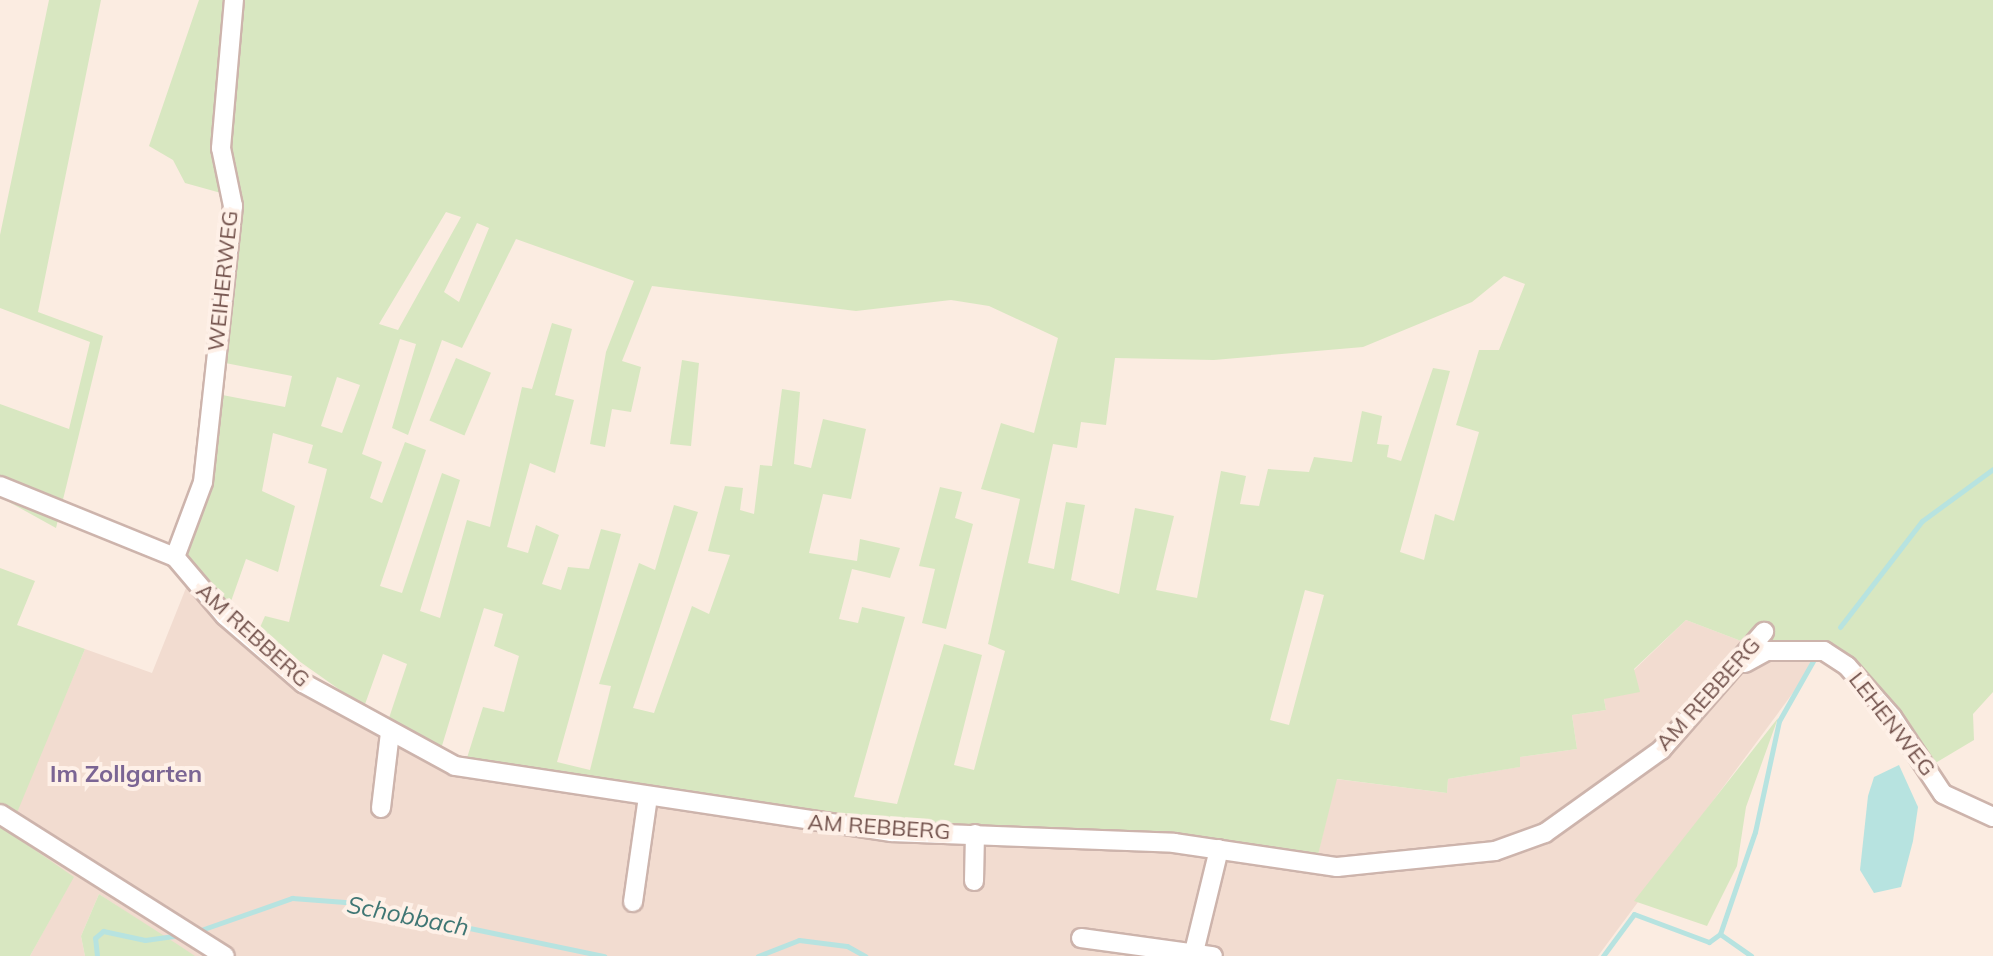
<!DOCTYPE html>
<html>
<head>
<meta charset="utf-8">
<style>
	body { margin:0 }
	#map { position:relative; width:1993px; height:956px; overflow:hidden; background:#fbece1; font-family:Mulish,sans-serif }
	div>[style] { position:absolute }
	.residential>* { inset:0; background:#f2dcd0 }
	.green>* { inset:0; background:#d8e7c1; transform-origin:0 0 }
	.water>* { inset:0; background:#b7e3e0 }
	.stream>* { height:5px; margin:-2.5px; padding:0 2.5px; transform-origin:2.5px; border-radius:2.5px; background:#b7e3e0 }
	.roads { filter:drop-shadow(2px 0 #cdb4ac) drop-shadow(-2px 0 #cdb4ac) drop-shadow(0 2px #cdb4ac) drop-shadow(0 -2px #cdb4ac) }
	.minor>* { height:18px; margin:-9px; padding:0 9px; transform-origin:9px; border-radius:9px; background:#fff }
	span { translate:-50% -50%; white-space:nowrap; text-align:center; line-height:1.15; -webkit-text-stroke:8px #fef0e7; paint-order:stroke }
	.street-label { font-size:22px; color:#71504a }
	.neighbourhood-label { font-size:24px; color:#7b6594; font-weight:700 }
	.water-label { font-size:24px; color:#3f7674; font-style:italic }
</style>
</head>
<body>
<div id="map">
	<div class="residential">
		<div style="clip-path:polygon(190px 578px,325px 685px,460px 759px,1316px 862px,1336px 779px,1447px 793px,1448px 779px,1519px 767px,1520px 757px,1577px 749px,1572px 715px,1606px 710px,1604px 699px,1686px 620px,1749px 644px,1824px 651px,1598px 956px,193px 956px,99px 894px,81px 936px,85px 956px,30px 956px,73px 877px,8px 832px,18px 807px,85px 649px,152px 673px)"></div>
	</div>
	<div class="green">
		<div style="clip-path:polygon(49px 0,101px 0,38px 312px,103px 336px,56px 528px,0 497px,0 404px,69px 429px,90px 342px,0 308px,0 235px)"></div>
		<div style="clip-path:polygon(evenodd,199px 0,1993px 0,1993px 692px,1973px 714px,1974px 740px,1927px 768px,1824px 651px,1749px 644px,1686px 620px,1634px 669px,1640px 692px,1604px 699px,1606px 710px,1572px 715px,1577px 749px,1520px 757px,1520px 767px,1448px 779px,1447px 793px,1337px 779px,1316px 863px,894px 825px,466px 761px,483px 707px,504px 712px,519px 656px,494px 646px,503px 614px,484px 608px,441px 749px,388px 721px,407px 664px,383px 654px,364px 707px,258px 632px,265px 616px,289px 622px,327px 469px,308px 463px,313px 445px,273px 433px,262px 491px,295px 506px,278px 572px,246px 559px,229px 607px,175px 557px,189px 533px,212px 393px,285px 407px,292px 376px,215px 361px,233px 206px,221px 193px,185px 183px,173px 160px,149px 146px,199px 0,446px 212px,461px 217px,398px 330px,379px 324px,446px 212px,199px 0,477px 223px,489px 228px,459px 302px,444px 292px,477px 223px,199px 0,516px 239px,634px 281px,606px 352px,590px 444px,605px 447px,612px 409px,631px 412px,641px 367px,622px 361px,652px 286px,856px 311px,951px 300px,989px 306px,1058px 338px,1034px 433px,1001px 423px,981px 489px,1020px 499px,988px 644px,1005px 651px,974px 770px,954px 765px,982px 655px,944px 644px,897px 804px,854px 797px,905px 617px,862px 607px,858px 623px,839px 619px,852px 569px,890px 578px,900px 548px,860px 539px,857px 561px,809px 553px,823px 494px,851px 499px,866px 429px,823px 419px,811px 468px,794px 464px,800px 392px,782px 389px,772px 466px,760px 465px,754px 514px,740px 510px,743px 488px,725px 486px,708px 551px,730px 555px,709px 614px,692px 606px,654px 713px,633px 708px,698px 512px,674px 505px,655px 570px,639px 563px,599px 684px,611px 686px,590px 770px,557px 762px,621px 534px,601px 529px,589px 569px,568px 567px,561px 590px,542px 584px,559px 535px,536px 525px,528px 553px,507px 547px,530px 463px,555px 473px,574px 400px,555px 395px,572px 329px,552px 323px,532px 389px,522px 387px,490px 527px,467px 520px,440px 618px,420px 611px,460px 480px,442px 473px,402px 593px,380px 586px,426px 450px,405px 442px,382px 503px,370px 498px,382px 462px,362px 454px,400px 339px,416px 344px,392px 428px,408px 435px,442px 340px,462px 348px,516px 239px,199px 0,1504px 276px,1525px 284px,1499px 350px,1479px 350px,1456px 425px,1479px 432px,1454px 521px,1435px 514px,1424px 560px,1400px 552px,1450px 371px,1433px 368px,1401px 461px,1387px 457px,1389px 445px,1377px 444px,1382px 416px,1362px 411px,1352px 462px,1314px 457px,1309px 472px,1268px 469px,1259px 506px,1240px 504px,1246px 476px,1221px 471px,1197px 598px,1156px 590px,1174px 516px,1135px 508px,1119px 594px,1071px 580px,1085px 505px,1066px 502px,1054px 569px,1028px 563px,1053px 444px,1077px 448px,1081px 422px,1106px 425px,1115px 358px,1214px 360px,1363px 347px,1472px 302px,1504px 276px,199px 0,337px 377px,360px 385px,342px 433px,321px 426px,337px 377px,199px 0,1305px 590px,1324px 595px,1289px 725px,1270px 720px,1305px 590px)"></div>
		<div style="left:456px;top:358px;width:38px;height:68px;rotate:23deg"></div>
		<div style="clip-path:polygon(682px 360px,699px 363px,691px 446px,670px 444px)"></div>
		<div style="clip-path:polygon(940px 487px,962px 492px,955px 518px,973px 524px,946px 629px,922px 623px,935px 569px,919px 566px)"></div>
		<div style="clip-path:polygon(0 568px,35px 581px,17px 625px,85px 649px,9px 832px,74px 877px,30px 956px,0 956px)"></div>
		<div style="clip-path:polygon(1778px 718px,1746px 807px,1737px 866px,1707px 926px,1634px 901px)"></div>
		<div style="clip-path:polygon(99px 894px,180px 946px,195px 956px,85px 956px,81px 936px)"></div>
	</div>
	<div class="water">
		<div style="clip-path:polygon(1899px 765px,1918px 807px,1913px 841px,1901px 887px,1874px 893px,1860px 870px,1868px 796px,1874px 777px)"></div>
	</div>
	<div class="stream">
		<div style="left:1840px;top:627px;width:134px;rotate:-52.3deg"></div>
		<div style="left:1922px;top:521px;width:88px;rotate:-36.2deg"></div>
		<div style="left:198px;top:931px;width:100px;rotate:-19.3deg"></div>
		<div style="left:292px;top:898px;width:53px;rotate:4.3deg"></div>
		<div style="left:345px;top:902px;width:265px;rotate:11.8deg"></div>
		<div style="left:1720px;top:934px;width:108px;rotate:-71.1deg"></div>
		<div style="left:1755px;top:832px;width:114px;rotate:-77.8deg"></div>
		<div style="left:1779px;top:721px;width:69px;rotate:-60.5deg"></div>
		<div style="left:97px;top:956px;width:18px;rotate:-96deg"></div>
		<div style="left:95px;top:938px;width:11px;rotate:-41deg"></div>
		<div style="left:103px;top:931px;width:43px;rotate:12.1deg"></div>
		<div style="left:145px;top:940px;width:36px;rotate:-8deg"></div>
		<div style="left:758px;top:956px;width:44px;rotate:-21.3deg"></div>
		<div style="left:799px;top:940px;width:48px;rotate:7.1deg"></div>
		<div style="left:847px;top:946px;width:21px;rotate:29deg"></div>
		<div style="left:1603px;top:956px;width:52px;rotate:-53.6deg"></div>
		<div style="left:1634px;top:914px;width:80px;rotate:20.5deg"></div>
		<div style="left:1709px;top:942px;width:14px;rotate:-36deg"></div>
		<div style="left:1720px;top:934px;width:38px;rotate:35deg"></div>
	</div>
	<div class="roads">
		<div class="minor">
			<div style="left:0;top:486px;width:189px;rotate:22.1deg"></div>
			<div style="left:175px;top:557px;width:77px;rotate:49.7deg"></div>
			<div style="left:225px;top:616px;width:103px;rotate:40.7deg"></div>
			<div style="left:303px;top:683px;width:173px;rotate:28.6deg"></div>
			<div style="left:455px;top:766px;width:441px;rotate:8.6deg"></div>
			<div style="left:891px;top:832px;width:283px;rotate:2.2deg"></div>
			<div style="left:1174px;top:843px;width:165px;rotate:8.4deg"></div>
			<div style="left:1337px;top:867px;width:159px;rotate:-5.8deg"></div>
			<div style="left:1495px;top:851px;width:53px;rotate:-19.8deg"></div>
			<div style="left:1545px;top:833px;width:143px;rotate:-35.6deg"></div>
			<div style="left:1661px;top:750px;width:157px;rotate:-48.9deg"></div>
			<div style="left:175px;top:557px;width:80px;rotate:-69.5deg"></div>
			<div style="left:203px;top:482px;width:278px;rotate:-83.8deg"></div>
			<div style="left:233px;top:206px;width:59px;rotate:-101.7deg"></div>
			<div style="left:221px;top:148px;width:149px;rotate:-85deg"></div>
			<div style="left:1745px;top:663px;width:25px;rotate:-29deg"></div>
			<div style="left:1767px;top:651px;width:57px"></div>
			<div style="left:1824px;top:651px;width:27px;rotate:33deg"></div>
			<div style="left:1847px;top:666px;width:68px;rotate:48.6deg"></div>
			<div style="left:1892px;top:717px;width:92px;rotate:56.5deg"></div>
			<div style="left:1943px;top:794px;width:55px;rotate:24.7deg"></div>
			<div style="left:381px;top:808px;width:77px;rotate:-83.2deg"></div>
			<div style="left:0;top:814px;width:266px;rotate:32.3deg"></div>
			<div style="left:974px;top:881px;width:47px;rotate:-88.8deg"></div>
			<div style="left:633px;top:902px;width:106px;rotate:-81.9deg"></div>
			<div style="left:1081px;top:938px;width:133px;rotate:7.8deg"></div>
			<div style="left:1193px;top:956px;width:110px;rotate:-76.3deg"></div>
		</div>
	</div>
	<div class="street-label">
		<span style="left:223px;top:281px;rotate:-84deg">WEIHERWEG</span>
		<span style="left:253px;top:635px;rotate:42deg">AM REBBERG</span>
		<span style="left:1708px;top:694px;rotate:-48deg">AM REBBERG</span>
		<span style="left:1892px;top:724px;rotate:52deg">LEHENWEG</span>
		<span style="left:879px;top:827px;rotate:4deg">AM REBBERG</span>
	</div>
	<div class="neighbourhood-label">
		<span style="left:126px;top:774px">Im Zollgarten</span>
	</div>
	<div class="water-label">
		<span style="left:408px;top:916px;rotate:11deg">Schobbach</span>
	</div>
</div>
</body>
</html>
